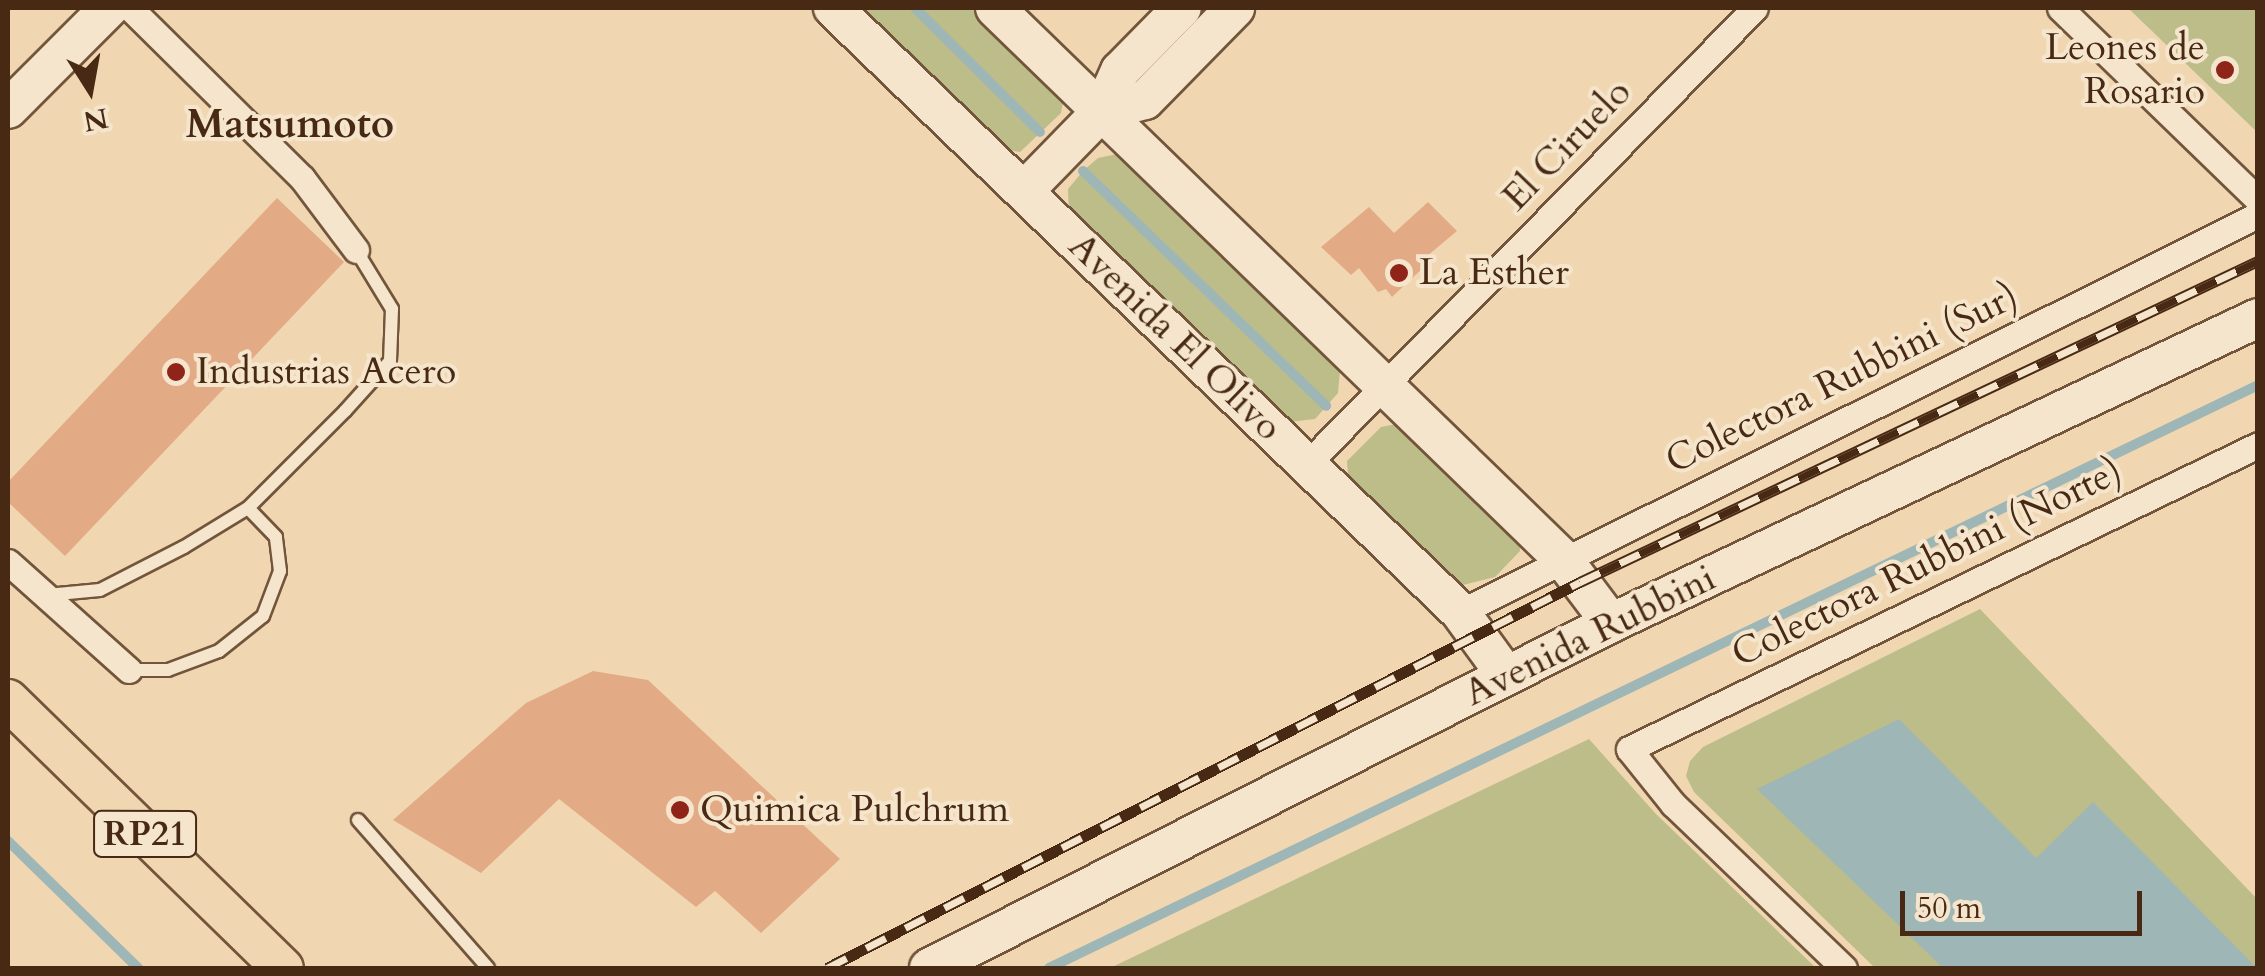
<!DOCTYPE html>
<html>
<head>
<meta charset="utf-8">
<style>
	body { margin:0 }
	#map { position:relative; width:2265px; height:976px; overflow:hidden; background:#f0d7b1; font-family:Cardo,serif }
	div>[style] { position:absolute }
	.green>* { inset:0; background:#bdbd89 }
	.water>* { inset:0; background:#9eb7b6 }
	.stream>* { height:10px; margin:-5px; padding:0 5px; transform-origin:5px; border-radius:5px; background:#9eb7b6 }
	.building>* { inset:0; background:#e3aa86 }
	.roads { filter:drop-shadow(2px 0 #72553b) drop-shadow(-2px 0 #72553b) drop-shadow(0 2px #72553b) drop-shadow(0 -2px #72553b) }
	.lane>* { height:12px; margin:-6px; padding:0 6px; transform-origin:6px; border-radius:6px; background:#f5e5cc }
	.street>* { height:25px; margin:-12.5px; padding:0 12.5px; transform-origin:12.5px; border-radius:12.5px; background:#f5e5cc }
	.secondary>* { height:38px; margin:-19px; padding:0 19px; transform-origin:19px; border-radius:19px; background:#f5e5cc }
	.primary>* { height:40px; margin:-20px; padding:0 20px; transform-origin:20px; border-radius:20px; background:#f0d7b1 }
	.rail>* { height:11px; margin-top:-5.5px; transform-origin:0; background:repeating-linear-gradient(90deg,#f5e5cc 0 22px,#482a14 0 44px); box-sizing:border-box; border-block:2px solid #482a14 }
	.dots>* { width:28px; height:28px; translate:-50% -50%; box-sizing:border-box; border:5px solid #f5e5cc; border-radius:50% }
	span { translate:-50% -50%; white-space:nowrap; text-align:center; line-height:1.15; -webkit-text-stroke:8px #f5e5cc; paint-order:stroke }
	.shield-label span { padding:2px 8px; background:#f5e5cc; border:2px solid; border-radius:8px; -webkit-text-stroke-width:0 }
	.shield-label { font-size:35px; color:#482a14; font-weight:700 }
	.poi-label { font-size:38px; color:#482a14 }
	.right { translate:-100% -50%; text-align:right }
	.left { translate:0 -50%; text-align:left }
	.street-label { font-size:38px; color:#482a14 }
	.neighbourhood-label { font-size:40px; color:#482a14; font-weight:700 }
	.frame { position:absolute; inset:0; border:10px solid #482a14; pointer-events:none }
	.north { position:absolute; left:40px; top:40px; width:100px; height:100px; -webkit-text-stroke:8px #f5e5cc; paint-order:stroke; rotate:169deg; font-size:28px; font-weight:700; line-height:40px; text-align:center; color:#482a14 }
	.north::after { content:''; display:block; margin:auto; width:35px; height:45px; background:#482a14; clip-path:polygon(50% 0,100% 100%,50% 72%,0 100%) }
	.scale { position:absolute; left:1900px; top:891px; width:242px; height:45px; box-sizing:border-box; border:5px solid #482a14; border-top:0; padding-left:12px; font-size:30px; line-height:35px; white-space:nowrap; color:#482a14; -webkit-text-stroke:8px #f5e5cc; paint-order:stroke }
</style>
</head>
<body>
<div id="map">
	<div class="green">
		<div style="clip-path:polygon(860px 8px,976px 8px,1064px 97px,1061px 113px,1020px 152px,1003px 149px)"></div>
		<div style="clip-path:polygon(2128px 8px,2257px 8px,2257px 132px)"></div>
		<div style="clip-path:polygon(1122px 153px,1340px 370px,1338px 393px,1315px 419px,1289px 422px,1069px 214px,1068px 189px,1083px 171px,1098px 158px)"></div>
		<div style="clip-path:polygon(1397px 424px,1519px 534px,1520px 551px,1495px 577px,1459px 586px,1349px 488px,1347px 461px,1381px 427px)"></div>
		<div style="clip-path:polygon(1980px 609px,2257px 899px,2257px 968px,1875px 968px,1694px 792px,1686px 776px,1690px 761px,1703px 747px)"></div>
		<div style="clip-path:polygon(1589px 739px,1656px 814px,1816px 968px,1110px 968px)"></div>
	</div>
	<div class="water">
		<div style="clip-path:polygon(1899px 719px,2036px 858px,2093px 802px,2257px 968px,1943px 968px,1757px 789px)"></div>
	</div>
	<div class="stream">
		<div style="left:915px;top:8px;width:176px;rotate:44.8deg"></div>
		<div style="left:1083px;top:171px;width:338px;rotate:44deg"></div>
		<div style="left:8px;top:841px;width:182px;rotate:44.3deg"></div>
		<div style="left:1049px;top:968px;width:1342px;rotate:-25.74deg"></div>
	</div>
	<div class="building">
		<div style="clip-path:polygon(277px 198px,344px 262px,65px 556px,8px 502px,8px 482px)"></div>
		<div style="clip-path:polygon(1428px 202px,1457px 231px,1420px 262px,1424px 267px,1392px 297px,1386px 289px,1378px 292px,1359px 268px,1351px 275px,1321px 247px,1369px 207px,1394px 233px)"></div>
		<div style="clip-path:polygon(593px 671px,648px 680px,840px 859px,761px 933px,715px 891px,696px 907px,559px 799px,481px 873px,393px 820px,526px 703px)"></div>
	</div>
	<div class="roads">
		<div class="lane">
			<div style="left:47px;top:595px;width:53px;rotate:-5.4deg"></div>
			<div style="left:100px;top:590px;width:94px;rotate:-27.1deg"></div>
			<div style="left:184px;top:547px;width:75px;rotate:-31.4deg"></div>
			<div style="left:248px;top:508px;width:137px;rotate:-45deg"></div>
			<div style="left:345px;top:411px;width:67px;rotate:-48deg"></div>
			<div style="left:390px;top:361px;width:52px;rotate:-87.8deg"></div>
			<div style="left:392px;top:309px;width:69px;rotate:-121.4deg"></div>
			<div style="left:129px;top:670px;width:39px"></div>
			<div style="left:168px;top:670px;width:54px;rotate:-20.4deg"></div>
			<div style="left:219px;top:651px;width:56px;rotate:-38.5deg"></div>
			<div style="left:263px;top:616px;width:48px;rotate:-69.3deg"></div>
			<div style="left:280px;top:571px;width:34px;rotate:-97deg"></div>
			<div style="left:276px;top:537px;width:40px;rotate:-134deg"></div>
			<div style="left:358px;top:820px;width:197px;rotate:48.7deg"></div>
		</div>
		<div class="street">
			<div style="left:130px;top:8px;width:242px;rotate:44.7deg"></div>
			<div style="left:302px;top:178px;width:90px;rotate:53.1deg"></div>
			<div style="left:2060px;top:8px;width:276px;rotate:44.1deg"></div>
			<div style="left:1307px;top:464px;width:639px;rotate:-45.51deg"></div>
			<div style="left:8px;top:562px;width:162px;rotate:41.8deg"></div>
			<div style="left:1460px;top:612px;width:891px;rotate:-26.45deg"></div>
			<div style="left:1844px;top:968px;width:237px;rotate:-136.2deg"></div>
			<div style="left:1673px;top:804px;width:70px;rotate:-128.7deg"></div>
			<div style="left:1629px;top:749px;width:699px;rotate:-25.79deg"></div>
		</div>
		<div class="secondary">
			<div style="left:833px;top:8px;width:871px;rotate:43.93deg"></div>
			<div style="left:1460px;top:612px;width:78px;rotate:53.9deg"></div>
			<div style="left:995px;top:8px;width:791px;rotate:44.13deg"></div>
			<div style="left:1563px;top:559px;width:80px;rotate:53.1deg"></div>
			<div style="left:8px;top:109px;width:143px;rotate:-45deg"></div>
			<div style="left:1102px;top:111px;width:44px;rotate:-14.3deg"></div>
			<div style="left:1145px;top:100px;width:129px;rotate:-45.6deg"></div>
			<div style="left:1024px;top:191px;width:112px;rotate:-45.7deg"></div>
			<div style="left:1102px;top:111px;width:44px;rotate:-65.8deg"></div>
			<div style="left:1120px;top:71px;width:88px;rotate:-45.5deg"></div>
			<div style="left:929px;top:968px;width:764px;rotate:-26.83deg"></div>
			<div style="left:1611px;top:623px;width:715px;rotate:-25.24deg"></div>
		</div>
		<div class="primary">
			<div style="left:8px;top:700px;width:384px;rotate:44.3deg"></div>
		</div>
	</div>
	<div class="rail">
		<div style="left:827px;top:968px;width:846px;rotate:-27.14deg"></div>
		<div style="left:1580px;top:582px;width:750px;rotate:-25.34deg"></div>
	</div>
	<div class="dots">
		<div style="left:2225px;top:70px;background:#8f2418"></div>
		<div style="left:1399px;top:273px;background:#8f2418"></div>
		<div style="left:176px;top:372px;background:#8f2418"></div>
		<div style="left:680px;top:810px;background:#8f2418"></div>
	</div>
	<div class="shield-label">
		<span style="left:145px;top:834px">RP21</span>
	</div>
	<div class="poi-label">
		<span class="right" style="left:2205px;top:70px">Leones de<br>Rosario</span>
		<span class="left" style="left:1419px;top:273px">La Esther</span>
		<span class="left" style="left:196px;top:372px">Industrias Acero</span>
		<span class="left" style="left:700px;top:810px">Quimica Pulchrum</span>
	</div>
	<div class="street-label">
		<span style="left:1567px;top:145px;rotate:-46deg">El Ciruelo</span>
		<span style="left:1175px;top:337px;rotate:44deg">Avenida El Olivo</span>
		<span style="left:1842px;top:379px;rotate:-26deg">Colectora Rubbini (Sur)</span>
		<span style="left:1927px;top:563px;rotate:-26deg">Colectora Rubbini (Norte)</span>
		<span style="left:1590px;top:636px;rotate:-26deg">Avenida Rubbini</span>
	</div>
	<div class="neighbourhood-label">
		<span style="left:290px;top:125px">Matsumoto</span>
	</div>
	<div class="frame"></div>
	<div class="north">N</div>
	<div class="scale">50 m</div>
</div>
</body>
</html>
